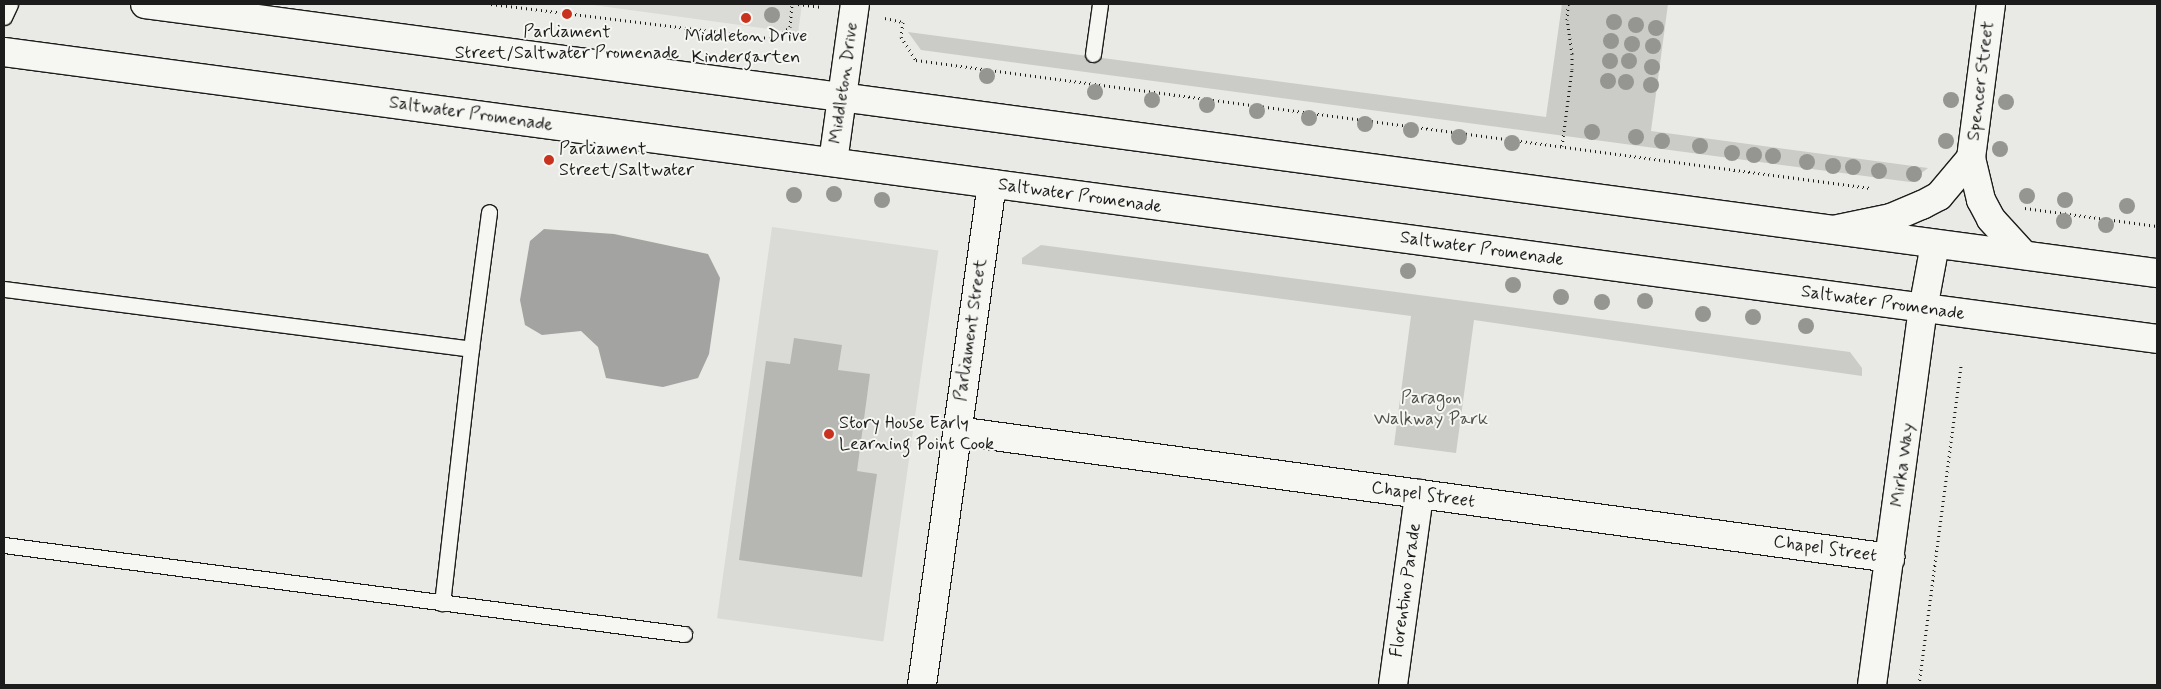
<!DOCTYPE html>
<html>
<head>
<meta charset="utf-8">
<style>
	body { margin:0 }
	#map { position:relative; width:2161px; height:689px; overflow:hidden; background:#e9e9e5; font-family:Mynerve,sans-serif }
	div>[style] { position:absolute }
	.built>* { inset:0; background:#dadad6; transform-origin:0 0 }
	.green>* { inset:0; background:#cbcbc7 }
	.water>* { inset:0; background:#a3a3a1 }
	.building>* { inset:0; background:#b6b6b3 }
	.path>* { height:3px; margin-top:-1.5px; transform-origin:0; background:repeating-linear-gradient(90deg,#1c1c1c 0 1px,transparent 0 5px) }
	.roads { filter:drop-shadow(1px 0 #1c1c1c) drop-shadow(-1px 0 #1c1c1c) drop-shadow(0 1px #1c1c1c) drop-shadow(0 -1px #1c1c1c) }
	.lane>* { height:15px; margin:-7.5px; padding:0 7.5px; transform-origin:7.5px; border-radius:7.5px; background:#f6f6f2 }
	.street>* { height:28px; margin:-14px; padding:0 14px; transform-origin:14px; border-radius:14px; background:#f6f6f2 }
	.secondary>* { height:28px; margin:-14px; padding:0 14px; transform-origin:14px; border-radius:14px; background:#f6f6f2 }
	.trees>* { width:16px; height:16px; margin:-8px; border-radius:50%; background:#959592 }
	.dots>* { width:14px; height:14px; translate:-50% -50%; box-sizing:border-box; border:2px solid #f6f6f2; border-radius:50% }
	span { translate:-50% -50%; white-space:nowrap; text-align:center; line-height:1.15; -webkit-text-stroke:4px #f6f6f2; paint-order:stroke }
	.poi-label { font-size:18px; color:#1c1c1c }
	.left { translate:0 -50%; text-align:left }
	.street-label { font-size:18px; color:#1c1c1c }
	.park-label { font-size:18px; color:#51514f }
	.frame { position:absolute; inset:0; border:5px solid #1c1c1c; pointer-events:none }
</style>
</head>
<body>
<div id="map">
	<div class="built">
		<div style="clip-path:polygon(586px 4px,802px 4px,798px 33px)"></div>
		<div style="left:772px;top:227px;width:168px;height:395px;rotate:8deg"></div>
	</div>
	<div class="green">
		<div style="clip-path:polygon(1562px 4px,1668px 4px,1651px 131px,1928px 168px,1910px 182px,921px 50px,908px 32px,1546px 117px)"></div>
		<div style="clip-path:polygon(1041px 245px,1850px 352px,1862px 368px,1862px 376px,1474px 320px,1456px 453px,1394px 445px,1411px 316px,1022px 264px,1022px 258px)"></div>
	</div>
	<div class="water">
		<div style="clip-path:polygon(544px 229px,614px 234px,708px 254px,720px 278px,709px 354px,698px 378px,663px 387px,606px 378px,598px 347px,581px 331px,542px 335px,525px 325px,520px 300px,530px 241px)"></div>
	</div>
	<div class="building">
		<div style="clip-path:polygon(794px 338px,842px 345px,838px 370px,870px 374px,857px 471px,877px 474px,862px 577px,739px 560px,766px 361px,790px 364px)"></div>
	</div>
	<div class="path">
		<div style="left:491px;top:4px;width:286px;rotate:7deg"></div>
		<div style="left:775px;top:39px;width:19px;rotate:-39deg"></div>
		<div style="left:790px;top:27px;width:23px;rotate:-85deg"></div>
		<div style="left:798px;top:4px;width:24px;rotate:7deg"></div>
		<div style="left:885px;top:18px;width:18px;rotate:13deg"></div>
		<div style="left:903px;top:22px;width:15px;rotate:98deg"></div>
		<div style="left:901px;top:37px;width:27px;rotate:57deg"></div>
		<div style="left:916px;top:60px;width:963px;rotate:7.64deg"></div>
		<div style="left:1562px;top:146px;width:78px;rotate:-82.6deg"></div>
		<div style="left:1572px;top:69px;width:15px;rotate:-90deg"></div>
		<div style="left:1572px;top:54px;width:34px;rotate:-98deg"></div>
		<div style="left:1567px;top:20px;width:16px;rotate:-86deg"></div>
		<div style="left:2025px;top:208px;width:133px;rotate:7.8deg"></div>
		<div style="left:1919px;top:685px;width:323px;rotate:-82.5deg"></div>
	</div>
	<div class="roads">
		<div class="lane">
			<div style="left:4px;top:17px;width:14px;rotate:-65deg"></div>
			<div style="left:1093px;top:54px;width:50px;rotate:-82deg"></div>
			<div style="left:4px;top:289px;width:471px;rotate:7.3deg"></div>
			<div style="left:471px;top:349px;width:256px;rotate:96.5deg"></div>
			<div style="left:471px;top:349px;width:138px;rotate:-82.5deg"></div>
			<div style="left:4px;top:545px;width:686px;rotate:7.46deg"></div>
		</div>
		<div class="street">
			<div style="left:1991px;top:4px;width:155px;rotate:97.4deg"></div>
			<div style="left:1971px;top:158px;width:43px;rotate:76.6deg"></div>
			<div style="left:1981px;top:200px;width:21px;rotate:62deg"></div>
			<div style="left:1991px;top:219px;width:49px;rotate:47.5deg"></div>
			<div style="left:833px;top:162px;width:160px;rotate:-82.1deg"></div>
			<div style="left:1838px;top:229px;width:54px;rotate:-11.7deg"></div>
			<div style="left:1891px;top:218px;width:34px;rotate:-23deg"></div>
			<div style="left:1922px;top:205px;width:19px;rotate:-28deg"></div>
			<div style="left:1939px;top:196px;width:50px;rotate:-49.9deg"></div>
			<div style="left:957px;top:431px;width:942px;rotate:7.75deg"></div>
			<div style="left:922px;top:685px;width:506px;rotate:-82.05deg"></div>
			<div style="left:1393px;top:685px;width:193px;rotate:-82.2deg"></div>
			<div style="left:1872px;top:685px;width:379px;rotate:-82.3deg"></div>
			<div style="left:1923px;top:309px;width:66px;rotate:-79.5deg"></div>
		</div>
		<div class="secondary">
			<div style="left:145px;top:4px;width:2030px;rotate:7.62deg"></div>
			<div style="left:4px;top:52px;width:2172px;rotate:7.59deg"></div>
		</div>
	</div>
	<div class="trees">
		<div style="left:772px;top:15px"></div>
		<div style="left:1614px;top:22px"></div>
		<div style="left:1636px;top:25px"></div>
		<div style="left:1656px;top:28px"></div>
		<div style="left:1611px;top:41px"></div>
		<div style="left:1632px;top:44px"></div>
		<div style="left:1653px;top:46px"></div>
		<div style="left:1610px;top:61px"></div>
		<div style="left:1629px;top:61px"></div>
		<div style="left:1652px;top:67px"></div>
		<div style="left:987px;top:76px"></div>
		<div style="left:1608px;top:81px"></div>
		<div style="left:1626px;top:82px"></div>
		<div style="left:1651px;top:85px"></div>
		<div style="left:1095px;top:92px"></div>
		<div style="left:1152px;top:100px"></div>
		<div style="left:1951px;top:100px"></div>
		<div style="left:2006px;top:102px"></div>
		<div style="left:1207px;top:105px"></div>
		<div style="left:1257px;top:111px"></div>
		<div style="left:1309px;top:118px"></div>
		<div style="left:1365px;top:124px"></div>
		<div style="left:1411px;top:130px"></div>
		<div style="left:1592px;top:132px"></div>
		<div style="left:1459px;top:137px"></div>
		<div style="left:1636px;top:137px"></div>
		<div style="left:1662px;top:141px"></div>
		<div style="left:1946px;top:141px"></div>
		<div style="left:1512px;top:143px"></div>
		<div style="left:1700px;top:146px"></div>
		<div style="left:2000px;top:149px"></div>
		<div style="left:1732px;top:153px"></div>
		<div style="left:1754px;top:155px"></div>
		<div style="left:1773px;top:156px"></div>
		<div style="left:1807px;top:162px"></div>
		<div style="left:1833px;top:166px"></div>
		<div style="left:1853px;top:167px"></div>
		<div style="left:1879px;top:171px"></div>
		<div style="left:1914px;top:174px"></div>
		<div style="left:834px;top:194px"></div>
		<div style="left:794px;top:195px"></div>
		<div style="left:2027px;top:196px"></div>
		<div style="left:882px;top:200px"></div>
		<div style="left:2065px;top:200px"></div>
		<div style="left:2127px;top:206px"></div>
		<div style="left:2064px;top:221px"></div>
		<div style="left:2106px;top:225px"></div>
		<div style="left:1408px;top:271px"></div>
		<div style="left:1513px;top:285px"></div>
		<div style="left:1561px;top:297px"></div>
		<div style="left:1645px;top:301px"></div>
		<div style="left:1602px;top:302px"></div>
		<div style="left:1703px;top:314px"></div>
		<div style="left:1753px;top:317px"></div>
		<div style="left:1806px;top:326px"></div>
	</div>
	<div class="dots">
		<div style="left:567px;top:14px;background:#c8321e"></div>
		<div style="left:746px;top:18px;background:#c8321e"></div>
		<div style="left:549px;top:160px;background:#c8321e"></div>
		<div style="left:829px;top:434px;background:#c8321e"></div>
	</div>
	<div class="poi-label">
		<span style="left:567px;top:43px">Parliament<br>Street/Saltwater Promenade</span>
		<span style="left:746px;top:47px">Middleton Drive<br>Kindergarten</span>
		<span class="left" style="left:559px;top:160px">Parliament<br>Street/Saltwater</span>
		<span class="left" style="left:839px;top:434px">Story House Early<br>Learning Point Cook</span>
	</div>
	<div class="street-label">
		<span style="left:1981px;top:81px;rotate:-83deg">Spencer Street</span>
		<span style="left:844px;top:83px;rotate:-82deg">Middleton Drive</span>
		<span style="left:471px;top:114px;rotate:8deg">Saltwater Promenade</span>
		<span style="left:1080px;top:196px;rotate:8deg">Saltwater Promenade</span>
		<span style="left:1482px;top:249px;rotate:8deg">Saltwater Promenade</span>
		<span style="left:1883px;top:303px;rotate:8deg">Saltwater Promenade</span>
		<span style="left:971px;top:330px;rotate:-82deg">Parliament Street</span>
		<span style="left:1903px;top:465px;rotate:-82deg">Mirka Way</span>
		<span style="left:1423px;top:495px;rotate:8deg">Chapel Street</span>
		<span style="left:1825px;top:549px;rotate:8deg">Chapel Street</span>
		<span style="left:1406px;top:590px;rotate:-82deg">Florentino Parade</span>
	</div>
	<div class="park-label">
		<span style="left:1431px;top:409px">Paragon<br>Walkway Park</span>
	</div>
	<div class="frame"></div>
</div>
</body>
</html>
